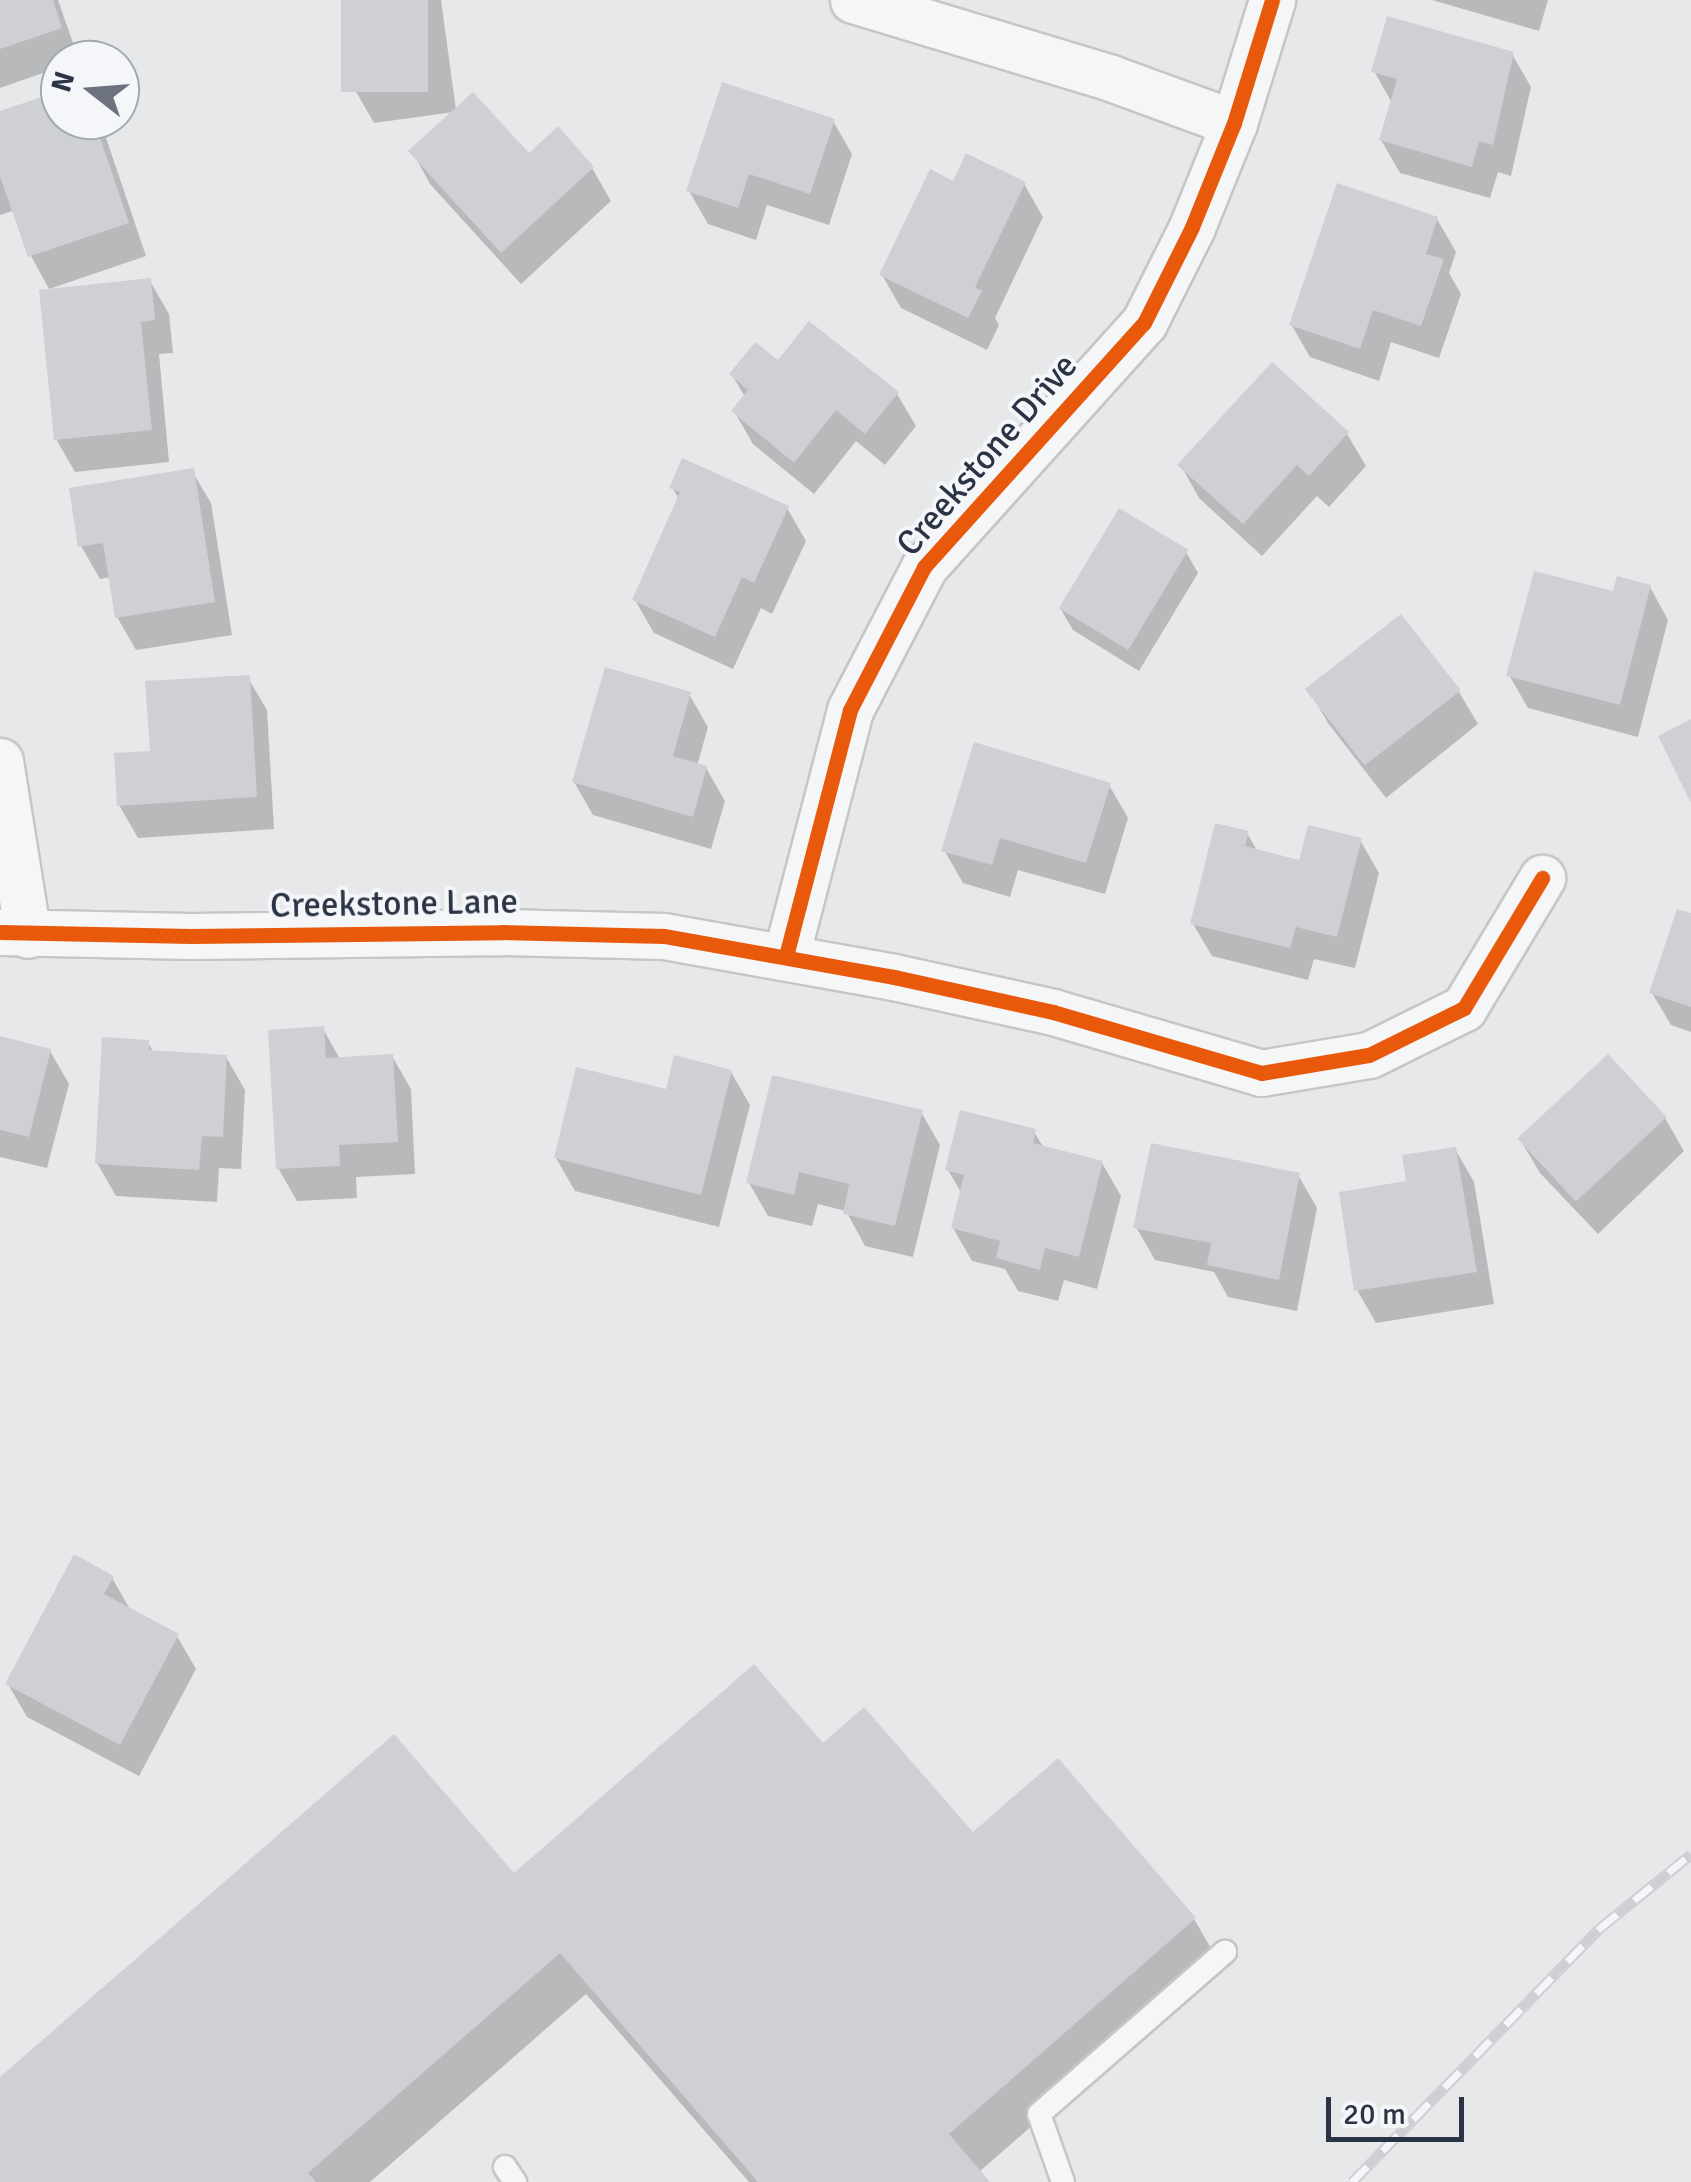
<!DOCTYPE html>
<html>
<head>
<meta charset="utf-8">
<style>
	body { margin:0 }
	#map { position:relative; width:1691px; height:2182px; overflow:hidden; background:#e6e8ea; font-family:Signika,sans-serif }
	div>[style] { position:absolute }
	.shadow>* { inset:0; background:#0003 }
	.building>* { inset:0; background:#ced0d3; transform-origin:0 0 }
	.roads { filter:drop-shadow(2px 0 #c4c6c8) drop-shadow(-2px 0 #c4c6c8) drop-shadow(0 2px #c4c6c8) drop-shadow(0 -2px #c4c6c8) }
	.lane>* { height:22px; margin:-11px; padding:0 11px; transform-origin:11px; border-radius:11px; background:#f5f6f7 }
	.street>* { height:45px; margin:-22.5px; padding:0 22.5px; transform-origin:22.5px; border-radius:22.5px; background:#f5f6f7 }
	.rail>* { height:11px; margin-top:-5.5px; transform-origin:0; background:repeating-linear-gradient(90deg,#f4f6f9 0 22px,#cecfd2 0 44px); box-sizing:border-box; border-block:2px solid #cecfd2 }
	.cycleway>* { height:15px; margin:-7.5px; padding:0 7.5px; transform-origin:7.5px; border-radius:7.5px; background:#e8590c }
	span { translate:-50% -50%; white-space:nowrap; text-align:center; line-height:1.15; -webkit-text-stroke:8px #f4f6f9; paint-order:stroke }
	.street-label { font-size:35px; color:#2b3445 }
	.north { position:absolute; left:40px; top:40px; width:100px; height:100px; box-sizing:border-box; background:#f4f6f9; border:2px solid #a4a8b1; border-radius:50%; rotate:287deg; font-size:28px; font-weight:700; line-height:40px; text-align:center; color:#2b3445 }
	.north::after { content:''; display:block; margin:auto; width:35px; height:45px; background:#6c737f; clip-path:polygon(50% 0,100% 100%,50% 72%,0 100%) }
	.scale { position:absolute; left:1326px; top:2097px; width:138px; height:45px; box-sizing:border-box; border:5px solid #2b3445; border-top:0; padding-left:12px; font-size:30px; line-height:35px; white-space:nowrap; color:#2b3445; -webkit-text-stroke:8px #f4f6f9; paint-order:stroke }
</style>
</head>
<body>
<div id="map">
	<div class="shadow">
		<div style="clip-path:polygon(0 0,58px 0,79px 60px,60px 60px,60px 67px,0 88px)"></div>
		<div style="clip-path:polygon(343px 0,441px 0,456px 110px,529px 156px,592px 168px,611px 201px,521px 284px,430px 184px,412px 151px,454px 112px,374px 123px,355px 90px)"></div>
		<div style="clip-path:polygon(1432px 0,1548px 0,1539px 31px)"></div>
		<div style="clip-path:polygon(1512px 54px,1531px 87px,1511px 176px,1498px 172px,1490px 198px,1400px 173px,1381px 140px,1392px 103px,1374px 71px)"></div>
		<div style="clip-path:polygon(60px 94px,60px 120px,100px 120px,146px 256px,49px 289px,31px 256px,15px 210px,0 215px,0 114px)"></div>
		<div style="clip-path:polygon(833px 121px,852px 154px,829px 225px,767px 205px,756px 240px,708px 224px,689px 191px)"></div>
		<div style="clip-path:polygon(954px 184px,1024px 184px,1043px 217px,995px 318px,999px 325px,987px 350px,901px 308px,882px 275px)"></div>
		<div style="clip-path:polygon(1437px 219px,1456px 252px,1449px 273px,1461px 294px,1439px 358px,1391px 342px,1379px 381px,1310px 357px,1291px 324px)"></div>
		<div style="clip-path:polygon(150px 281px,169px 314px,173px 353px,159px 354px,169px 462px,75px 472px,56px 439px)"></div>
		<div style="clip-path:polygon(778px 364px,897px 394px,916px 426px,885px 465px,856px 441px,814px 494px,753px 444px,734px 411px,745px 397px,732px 375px)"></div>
		<div style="clip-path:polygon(1272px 365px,1347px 434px,1366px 466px,1329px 507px,1317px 496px,1262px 556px,1199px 498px,1181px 466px)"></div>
		<div style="clip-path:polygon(192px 471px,211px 503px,232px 635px,136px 650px,117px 617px,111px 577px,100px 579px,81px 546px)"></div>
		<div style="clip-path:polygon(672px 487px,787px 508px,806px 541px,772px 614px,761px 608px,733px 669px,654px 633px,635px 600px,680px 501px)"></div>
		<div style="clip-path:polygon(1186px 552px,1198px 573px,1139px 671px,1073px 630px,1060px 608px)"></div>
		<div style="clip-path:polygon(1650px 587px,1668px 620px,1638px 737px,1528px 708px,1509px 675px,1615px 594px)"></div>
		<div style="clip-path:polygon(1401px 618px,1459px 692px,1478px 724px,1386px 798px,1328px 723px,1309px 690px)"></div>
		<div style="clip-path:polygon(248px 678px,267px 710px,274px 829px,138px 838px,119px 805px,152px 753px)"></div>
		<div style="clip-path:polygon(689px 694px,708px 727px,697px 766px,706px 768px,725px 801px,711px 849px,593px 815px,574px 782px)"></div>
		<div style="clip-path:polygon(1109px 785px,1128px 818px,1105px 894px,1018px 870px,1010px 897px,963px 883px,944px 850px)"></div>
		<div style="clip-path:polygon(1247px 833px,1258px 852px,1300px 863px,1360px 840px,1379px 873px,1355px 968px,1314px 959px,1308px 980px,1212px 956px,1193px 924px)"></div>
		<div style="clip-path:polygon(1691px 916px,1691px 1032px,1671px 1025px,1652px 993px)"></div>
		<div style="clip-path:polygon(323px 1029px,340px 1059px,392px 1056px,411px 1089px,415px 1174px,356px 1177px,357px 1198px,297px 1201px,278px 1168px)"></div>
		<div style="clip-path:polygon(0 1039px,50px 1051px,69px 1084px,47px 1168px,0 1157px)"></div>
		<div style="clip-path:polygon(148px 1043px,154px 1053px,226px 1057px,245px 1090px,241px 1169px,219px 1168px,217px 1202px,116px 1196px,97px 1163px)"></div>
		<div style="clip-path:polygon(731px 1072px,750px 1105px,719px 1227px,575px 1191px,556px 1158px,668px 1092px)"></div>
		<div style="clip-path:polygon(921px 1112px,940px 1145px,913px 1257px,865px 1246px,846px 1211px,818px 1204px,812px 1226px,768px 1216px,749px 1183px)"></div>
		<div style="clip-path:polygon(1665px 1118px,1684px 1151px,1598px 1234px,1540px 1173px,1521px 1141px)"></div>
		<div style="clip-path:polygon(1034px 1132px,1044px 1148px,1102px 1163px,1121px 1196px,1097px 1289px,1064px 1280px,1058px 1301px,1018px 1291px,1005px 1269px,972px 1261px,953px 1228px,962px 1194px,948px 1170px)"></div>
		<div style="clip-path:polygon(1455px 1149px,1474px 1182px,1494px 1304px,1376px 1323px,1357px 1290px,1409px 1183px)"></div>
		<div style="clip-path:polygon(1298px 1175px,1317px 1208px,1297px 1311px,1228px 1297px,1214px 1272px,1155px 1260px,1136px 1227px)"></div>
		<div style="clip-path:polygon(112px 1578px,131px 1611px,177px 1636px,196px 1669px,139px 1776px,27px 1717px,8px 1684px)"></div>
		<div style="clip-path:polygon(823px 1746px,972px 1836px,1194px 1919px,1219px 1962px,979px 2172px,987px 2182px,749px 2182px,586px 1994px,370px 2182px,0 2182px,0 2081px,514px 1876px)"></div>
	</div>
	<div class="building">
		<div style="clip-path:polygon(0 0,53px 0,62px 28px,0 49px)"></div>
		<div style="left:341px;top:0;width:87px;height:92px"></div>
		<div style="clip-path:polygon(1387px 16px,1514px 52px,1493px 145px,1479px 141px,1472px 167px,1379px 140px,1397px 79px,1371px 72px)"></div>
		<div style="clip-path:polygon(722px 82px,835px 119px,810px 194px,749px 174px,738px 208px,686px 191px)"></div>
		<div style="clip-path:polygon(60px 91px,60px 120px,94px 120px,129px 223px,28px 257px,0 176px,0 111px)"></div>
		<div style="clip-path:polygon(473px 92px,529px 153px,558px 126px,594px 167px,501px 253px,408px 151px)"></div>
		<div style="clip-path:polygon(966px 153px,1026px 182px,975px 287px,982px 291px,968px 318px,879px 275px,930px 169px,953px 181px)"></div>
		<div style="clip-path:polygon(1337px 183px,1438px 217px,1426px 254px,1444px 259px,1421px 326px,1373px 310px,1360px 349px,1289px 325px)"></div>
		<div style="clip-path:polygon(151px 278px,155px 320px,141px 322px,152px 430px,54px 440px,39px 290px)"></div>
		<div style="clip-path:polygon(809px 321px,899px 392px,865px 434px,836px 410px,794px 463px,731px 411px,748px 390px,729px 374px,755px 342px,778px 360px)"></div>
		<div style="clip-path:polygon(1272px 362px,1349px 432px,1309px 476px,1297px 465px,1243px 524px,1177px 465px)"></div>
		<div style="clip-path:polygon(682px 458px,789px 506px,754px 583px,742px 577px,715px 637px,632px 600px,680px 492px,669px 488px)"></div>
		<div style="clip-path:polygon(194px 468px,215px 602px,115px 618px,103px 543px,78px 547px,69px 488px)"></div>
		<div style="left:1119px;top:508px;width:81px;height:117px;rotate:31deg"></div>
		<div style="clip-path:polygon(1534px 571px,1613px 591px,1617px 576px,1651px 585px,1620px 705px,1506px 676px)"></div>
		<div style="left:1401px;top:614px;width:97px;height:122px;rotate:52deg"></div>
		<div style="clip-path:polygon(605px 667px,691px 692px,673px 756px,707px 766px,693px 817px,572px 782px)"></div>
		<div style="clip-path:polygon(250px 675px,257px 797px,117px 806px,114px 753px,150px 751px,145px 681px)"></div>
		<div style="clip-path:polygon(1691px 719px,1691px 803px,1658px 736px)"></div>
		<div style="clip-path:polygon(974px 742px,1111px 783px,1086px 863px,1000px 838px,992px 865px,941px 851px)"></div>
		<div style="clip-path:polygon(1215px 823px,1249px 831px,1245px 846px,1299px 860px,1308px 825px,1362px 838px,1337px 937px,1296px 927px,1290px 948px,1190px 924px)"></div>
		<div style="clip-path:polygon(1677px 909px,1691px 913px,1691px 1007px,1649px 993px)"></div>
		<div style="clip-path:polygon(324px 1026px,326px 1058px,393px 1054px,398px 1142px,339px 1145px,340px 1166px,276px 1169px,268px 1030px)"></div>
		<div style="clip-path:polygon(0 1036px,51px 1049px,29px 1137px,0 1130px)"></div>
		<div style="clip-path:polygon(102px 1037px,149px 1040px,149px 1050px,227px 1055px,223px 1137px,202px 1136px,199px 1170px,95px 1164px)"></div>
		<div style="left:1608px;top:1054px;width:86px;height:124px;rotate:47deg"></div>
		<div style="clip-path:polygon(674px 1055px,732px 1070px,701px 1195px,554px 1158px,576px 1067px,666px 1089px)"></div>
		<div style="clip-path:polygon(772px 1075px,923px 1110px,895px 1226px,843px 1214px,849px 1184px,799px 1172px,794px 1195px,746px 1183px)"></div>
		<div style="clip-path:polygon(960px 1110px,1036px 1129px,1033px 1143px,1103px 1161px,1079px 1257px,1045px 1248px,1040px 1270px,996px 1258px,1000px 1241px,951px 1228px,964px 1175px,945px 1170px)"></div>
		<div style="clip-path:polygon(1151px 1143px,1300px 1173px,1279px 1280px,1207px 1265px,1211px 1243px,1133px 1228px)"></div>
		<div style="clip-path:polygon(1456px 1147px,1477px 1272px,1354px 1291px,1339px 1192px,1406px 1181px,1402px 1155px)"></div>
		<div style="clip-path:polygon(74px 1554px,114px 1576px,104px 1594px,179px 1634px,120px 1745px,5px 1684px)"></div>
		<div style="clip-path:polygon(754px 1664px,823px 1743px,864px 1707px,973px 1832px,1058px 1758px,1196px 1918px,949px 2134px,990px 2182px,758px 2182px,560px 1953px,308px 2173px,316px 2182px,0 2182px,0 2077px,394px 1734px,514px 1873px)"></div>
	</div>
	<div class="roads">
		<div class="lane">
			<div style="left:505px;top:2167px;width:18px;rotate:56deg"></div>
			<div style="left:1063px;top:2182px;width:72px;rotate:-109.4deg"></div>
			<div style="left:1039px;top:2114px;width:247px;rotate:-41.1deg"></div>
		</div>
		<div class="street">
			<div style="left:853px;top:0;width:270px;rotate:16.8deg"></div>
			<div style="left:1111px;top:78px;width:131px;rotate:20.1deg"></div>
			<div style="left:0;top:761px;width:176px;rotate:80.9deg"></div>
			<div style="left:0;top:932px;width:191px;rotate:1.2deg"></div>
			<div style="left:191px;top:936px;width:312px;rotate:-0.7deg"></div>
			<div style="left:503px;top:932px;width:161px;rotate:1.4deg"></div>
			<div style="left:664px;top:936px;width:234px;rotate:10.1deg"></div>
			<div style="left:894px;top:977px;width:163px;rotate:12.4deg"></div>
			<div style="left:1053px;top:1012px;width:217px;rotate:16.3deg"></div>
			<div style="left:1261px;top:1073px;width:109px;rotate:-9.5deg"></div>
			<div style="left:1369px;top:1055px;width:106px;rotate:-26.3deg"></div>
			<div style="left:1464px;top:1008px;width:152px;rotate:-59deg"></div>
			<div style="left:786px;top:956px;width:254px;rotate:-75.4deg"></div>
			<div style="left:850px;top:710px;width:161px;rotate:-62.6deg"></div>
			<div style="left:924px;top:567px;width:329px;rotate:-48deg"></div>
			<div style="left:1144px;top:323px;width:107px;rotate:-63.4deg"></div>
			<div style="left:1192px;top:227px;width:112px;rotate:-68deg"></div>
			<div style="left:1234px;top:123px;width:129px;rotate:-72.8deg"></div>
		</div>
	</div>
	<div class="rail">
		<div style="left:1352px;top:2182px;width:355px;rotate:-45.7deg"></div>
		<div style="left:1600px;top:1928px;width:117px;rotate:-39.1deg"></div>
	</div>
	<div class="cycleway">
		<div style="left:0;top:932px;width:191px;rotate:1.2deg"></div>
		<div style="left:191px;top:936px;width:312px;rotate:-0.7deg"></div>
		<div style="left:503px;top:932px;width:161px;rotate:1.4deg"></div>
		<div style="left:664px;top:936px;width:234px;rotate:10.1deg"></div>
		<div style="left:894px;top:977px;width:163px;rotate:12.4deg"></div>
		<div style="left:1053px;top:1012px;width:217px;rotate:16.3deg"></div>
		<div style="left:1261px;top:1073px;width:109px;rotate:-9.5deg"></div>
		<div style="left:1369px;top:1055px;width:106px;rotate:-26.3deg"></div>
		<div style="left:1464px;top:1008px;width:152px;rotate:-59deg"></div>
		<div style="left:786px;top:956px;width:254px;rotate:-75.4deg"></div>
		<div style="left:850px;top:710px;width:161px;rotate:-62.6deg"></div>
		<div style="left:924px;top:567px;width:329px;rotate:-48deg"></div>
		<div style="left:1144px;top:323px;width:107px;rotate:-63.4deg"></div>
		<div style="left:1192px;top:227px;width:112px;rotate:-68deg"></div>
		<div style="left:1234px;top:123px;width:129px;rotate:-72.8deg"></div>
	</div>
	<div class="street-label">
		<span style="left:987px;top:455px;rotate:-49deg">Creekstone Drive</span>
		<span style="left:394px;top:904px;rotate:-1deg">Creekstone Lane</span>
	</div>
	<div class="north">N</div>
	<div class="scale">20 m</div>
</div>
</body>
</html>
